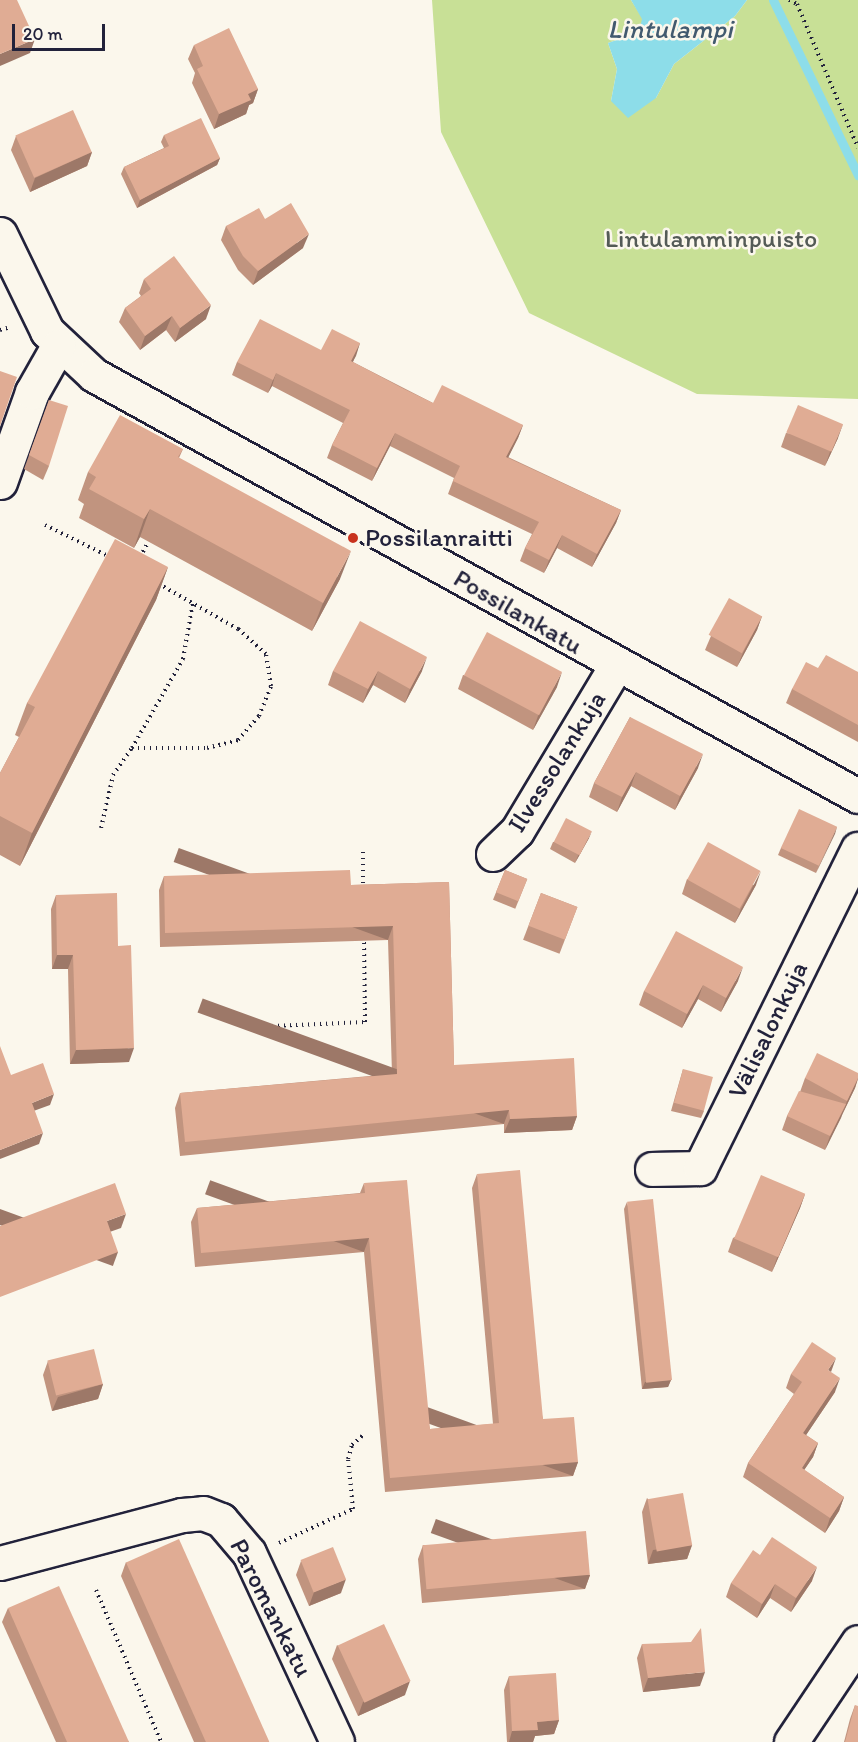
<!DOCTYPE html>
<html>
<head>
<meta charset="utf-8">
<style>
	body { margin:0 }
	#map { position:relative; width:858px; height:1742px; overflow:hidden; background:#fbf7ec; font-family:Itim,sans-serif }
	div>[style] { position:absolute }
	.green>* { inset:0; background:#c8e096 }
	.water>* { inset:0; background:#8ddde9 }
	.stream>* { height:9px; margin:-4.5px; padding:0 4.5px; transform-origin:4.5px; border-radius:4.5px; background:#8ddde9 }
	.path>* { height:4px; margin-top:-2px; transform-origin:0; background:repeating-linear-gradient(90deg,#22223b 0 1.5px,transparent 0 6px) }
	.roads { filter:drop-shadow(2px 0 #22223b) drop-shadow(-2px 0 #22223b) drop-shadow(0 2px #22223b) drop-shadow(0 -2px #22223b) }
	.minor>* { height:33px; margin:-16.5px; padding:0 16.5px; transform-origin:16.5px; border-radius:16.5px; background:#fbf7ec }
	.wall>* { inset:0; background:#c1947f; transform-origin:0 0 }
	.shaded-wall>* { inset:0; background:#9d7868; transform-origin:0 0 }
	.building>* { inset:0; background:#e0ac94; transform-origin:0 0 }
	.dots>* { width:16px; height:16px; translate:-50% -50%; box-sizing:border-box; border:3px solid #fbf7ec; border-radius:50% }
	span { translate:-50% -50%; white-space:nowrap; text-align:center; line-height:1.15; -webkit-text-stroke:5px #fbf7ec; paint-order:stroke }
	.park-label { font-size:26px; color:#545b56 }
	.poi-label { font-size:26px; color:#22223b }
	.left { translate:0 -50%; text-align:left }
	.street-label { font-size:26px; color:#22223b }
	.water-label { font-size:27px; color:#425a6f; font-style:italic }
	.scale { position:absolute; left:12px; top:24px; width:93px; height:27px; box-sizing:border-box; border:3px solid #22223b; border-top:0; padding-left:8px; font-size:18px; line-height:21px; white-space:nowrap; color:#22223b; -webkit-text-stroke:4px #fbf7ec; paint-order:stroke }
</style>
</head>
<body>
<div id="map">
	<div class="green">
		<div style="clip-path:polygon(432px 0,631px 0,643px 19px,639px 32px,608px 43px,617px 69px,611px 101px,656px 98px,674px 64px,735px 16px,747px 0,858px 0,858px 399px,697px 394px,529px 313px,441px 132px)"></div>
	</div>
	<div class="water">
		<div style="clip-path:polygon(631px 0,747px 0,735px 16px,674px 64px,656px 98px,628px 118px,611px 101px,617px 69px,608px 43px,639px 32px,642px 19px)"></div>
	</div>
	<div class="stream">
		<div style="left:773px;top:0;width:195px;rotate:64.1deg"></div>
	</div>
	<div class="path">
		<div style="left:789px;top:0;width:9px;rotate:27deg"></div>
		<div style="left:797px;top:4px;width:156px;rotate:67deg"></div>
		<div style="left:0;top:330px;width:11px;rotate:-15deg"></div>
		<div style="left:45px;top:525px;width:72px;rotate:26.2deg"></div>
		<div style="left:140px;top:557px;width:23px;rotate:-61deg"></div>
		<div style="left:132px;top:748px;width:103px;rotate:-60.2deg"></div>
		<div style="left:183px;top:659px;width:58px;rotate:-80deg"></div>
		<div style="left:101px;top:828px;width:54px;rotate:-77.2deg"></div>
		<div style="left:113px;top:775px;width:33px;rotate:-55deg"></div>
		<div style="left:132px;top:748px;width:75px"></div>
		<div style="left:207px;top:748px;width:32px;rotate:-14deg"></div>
		<div style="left:238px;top:740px;width:32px;rotate:-49deg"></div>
		<div style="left:259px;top:716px;width:32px;rotate:-68deg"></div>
		<div style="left:271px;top:686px;width:32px;rotate:-99deg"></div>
		<div style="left:266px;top:654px;width:38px;rotate:-138deg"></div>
		<div style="left:238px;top:629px;width:91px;rotate:-150.3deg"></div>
		<div style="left:363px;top:852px;width:35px;rotate:90deg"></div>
		<div style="left:248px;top:1027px;width:117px;rotate:-2.4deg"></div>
		<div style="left:365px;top:1022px;width:86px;rotate:-90.7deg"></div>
		<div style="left:279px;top:1543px;width:81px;rotate:-24.7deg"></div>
		<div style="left:353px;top:1509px;width:50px;rotate:-95.7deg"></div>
		<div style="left:348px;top:1459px;width:15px;rotate:-74deg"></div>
		<div style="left:352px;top:1445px;width:15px;rotate:-42deg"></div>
		<div style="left:96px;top:1590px;width:165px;rotate:66.8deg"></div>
	</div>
	<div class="roads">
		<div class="minor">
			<div style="left:0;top:234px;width:108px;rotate:64.1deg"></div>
			<div style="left:47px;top:331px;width:64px;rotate:43.1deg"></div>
			<div style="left:94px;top:375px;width:872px;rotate:28.86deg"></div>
			<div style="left:0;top:482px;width:96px;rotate:-70.4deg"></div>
			<div style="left:32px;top:392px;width:53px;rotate:-60.5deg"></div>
			<div style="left:493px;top:854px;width:33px;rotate:-44deg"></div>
			<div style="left:517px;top:831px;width:191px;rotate:-59.1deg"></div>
			<div style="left:652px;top:1169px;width:48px;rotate:-1.2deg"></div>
			<div style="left:700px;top:1168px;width:356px;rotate:-63.7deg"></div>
			<div style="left:0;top:1563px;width:188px;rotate:-14.8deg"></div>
			<div style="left:182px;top:1515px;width:21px;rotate:-5deg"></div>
			<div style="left:203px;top:1513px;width:19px;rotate:21deg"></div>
			<div style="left:221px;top:1520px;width:43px;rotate:49.7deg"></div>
			<div style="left:249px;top:1553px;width:208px;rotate:65deg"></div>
			<div style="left:791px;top:1742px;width:120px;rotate:-56.2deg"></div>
		</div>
	</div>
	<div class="wall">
		<div style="clip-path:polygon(194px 45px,258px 89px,253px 103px,249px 105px,246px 114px,214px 129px,192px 83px,195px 73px,188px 59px)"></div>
		<div style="clip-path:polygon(164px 135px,220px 158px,217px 165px,137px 208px,121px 174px,124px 167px,164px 148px,161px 142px)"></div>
		<div style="clip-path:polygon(16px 136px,92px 152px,87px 166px,30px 192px,11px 150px)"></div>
		<div style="clip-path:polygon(265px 219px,303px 248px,253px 285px,238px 270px,221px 240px,226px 226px)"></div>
		<div style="clip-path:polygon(144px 279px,206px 319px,175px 342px,166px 330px,140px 350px,119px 322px,125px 308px,141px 296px,139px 293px)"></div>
		<div style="clip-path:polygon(360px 343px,353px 362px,433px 403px,523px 425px,518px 438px,508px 457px,621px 510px,616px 523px,592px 567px,557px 548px,544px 573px,520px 561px,525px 548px,532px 534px,448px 494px,454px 478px,390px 446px,372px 481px,327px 458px,332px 445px,343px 423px,272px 386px,268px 393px,232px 375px,237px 362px,321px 350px)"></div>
		<div style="clip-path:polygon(49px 400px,49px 466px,43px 480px,24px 469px)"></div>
		<div style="clip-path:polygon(786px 433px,838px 438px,825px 466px,781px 447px)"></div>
		<div style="clip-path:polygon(183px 449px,179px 458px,340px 579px,312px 631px,140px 537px,134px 548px,79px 518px,84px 504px,78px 500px,88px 472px)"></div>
		<div style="clip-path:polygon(168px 567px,156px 600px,20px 866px,0 855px,0 773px,19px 737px,15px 735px,27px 703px)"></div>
		<div style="clip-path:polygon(762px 616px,757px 630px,737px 667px,705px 650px,711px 636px)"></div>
		<div style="clip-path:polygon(818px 668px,858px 672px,858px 742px,786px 703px,792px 689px)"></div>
		<div style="clip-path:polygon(333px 671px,422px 671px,405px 703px,373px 685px,363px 703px,328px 685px)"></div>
		<div style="clip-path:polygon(463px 675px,557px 687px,533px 730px,458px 689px)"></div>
		<div style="clip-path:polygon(630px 717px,698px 768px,675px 810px,631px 786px,617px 812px,589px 797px,594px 783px)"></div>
		<div style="clip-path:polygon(837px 827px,816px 873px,778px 855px,781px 848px)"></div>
		<div style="clip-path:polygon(589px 838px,575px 863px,550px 849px,553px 842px)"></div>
		<div style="left:505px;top:870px;width:24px;height:32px;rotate:22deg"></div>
		<div style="clip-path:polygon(164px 876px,351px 885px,449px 882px,454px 1065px,577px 1116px,572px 1130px,504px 1133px,504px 1124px,180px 1156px,175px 1108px,180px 1093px,392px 1074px,388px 940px,160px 947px,159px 890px)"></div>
		<div style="clip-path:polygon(687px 879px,756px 885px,735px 923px,682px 894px)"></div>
		<div style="left:541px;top:893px;width:39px;height:50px;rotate:21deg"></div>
		<div style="clip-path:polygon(56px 895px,118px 946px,129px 1062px,70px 1064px,68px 969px,52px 969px,51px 909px)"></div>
		<div style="clip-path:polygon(738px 981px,721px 1012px,698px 999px,682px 1028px,639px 1005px,644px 991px)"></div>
		<div style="clip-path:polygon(683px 1069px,704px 1111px,701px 1118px,671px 1111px)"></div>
		<div style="clip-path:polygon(858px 1073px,858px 1079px,855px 1088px,825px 1150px,782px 1130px,787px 1116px,800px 1092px,805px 1078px)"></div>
		<div style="clip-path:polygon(477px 1174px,543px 1419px,578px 1462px,573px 1476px,385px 1492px,364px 1252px,195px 1267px,191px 1222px,197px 1208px,360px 1193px,364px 1183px,430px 1429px,493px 1424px,472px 1188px)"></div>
		<div style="clip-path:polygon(805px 1194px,800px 1208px,772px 1272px,728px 1252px,733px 1238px)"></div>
		<div style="clip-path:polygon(627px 1202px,671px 1380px,668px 1387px,642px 1389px,624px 1209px)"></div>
		<div style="clip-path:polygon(48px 1361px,103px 1384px,98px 1399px,52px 1411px,43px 1375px)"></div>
		<div style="clip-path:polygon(830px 1372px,835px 1392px,806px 1435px,818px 1443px,813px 1457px,804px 1470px,844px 1497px,839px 1511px,825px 1533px,743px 1477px,748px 1463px,794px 1394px,786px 1388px,791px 1374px)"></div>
		<div style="clip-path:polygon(647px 1498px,692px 1545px,687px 1559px,648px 1564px,642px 1512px)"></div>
		<div style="clip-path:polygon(423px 1545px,590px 1575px,585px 1589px,422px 1603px,418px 1559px)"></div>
		<div style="clip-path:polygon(301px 1561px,341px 1593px,309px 1606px,296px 1575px)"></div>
		<div style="clip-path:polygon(126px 1562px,268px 1742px,194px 1742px,121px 1576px)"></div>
		<div style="clip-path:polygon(812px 1581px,791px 1612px,770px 1598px,757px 1618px,726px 1597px,731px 1583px)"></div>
		<div style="clip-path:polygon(8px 1608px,129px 1742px,56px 1742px,2px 1622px)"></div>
		<div style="clip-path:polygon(642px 1644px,700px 1686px,643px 1692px,637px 1658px)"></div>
		<div style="clip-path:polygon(337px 1645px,405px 1695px,358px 1716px,332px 1659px)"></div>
		<div style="clip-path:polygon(509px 1676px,559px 1720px,554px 1734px,535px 1736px,533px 1742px,507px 1742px,504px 1690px)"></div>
		<div style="clip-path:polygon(855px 1705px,858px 1742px,844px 1742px,850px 1719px)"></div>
	</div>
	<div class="shaded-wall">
		<div style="clip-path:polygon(35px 39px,30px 53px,0 66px,0 54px)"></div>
		<div style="clip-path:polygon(258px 89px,253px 103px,249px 105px,246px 114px,214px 129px,219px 114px,248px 94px)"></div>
		<div style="clip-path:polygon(92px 152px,87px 166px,30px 192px,35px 178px)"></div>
		<div style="clip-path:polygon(220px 158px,217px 165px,137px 208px,140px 200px)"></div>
		<div style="clip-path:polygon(309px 234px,303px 248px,253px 285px,258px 271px)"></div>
		<div style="clip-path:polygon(211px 305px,206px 319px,175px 342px,180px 328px)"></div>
		<div style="clip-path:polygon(172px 316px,166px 330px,140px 350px,145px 336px)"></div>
		<div style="clip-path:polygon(360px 343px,356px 356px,346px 374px,351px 361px)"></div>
		<div style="clip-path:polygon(276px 373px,272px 386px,268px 393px,273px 380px)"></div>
		<div style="clip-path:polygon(843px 424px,838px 438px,825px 466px,830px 452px)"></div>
		<div style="clip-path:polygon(523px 425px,518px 438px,502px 470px,506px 457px)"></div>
		<div style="clip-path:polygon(395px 433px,390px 446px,372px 481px,377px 468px)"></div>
		<div style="clip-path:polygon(150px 509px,140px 537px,134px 548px,144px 519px)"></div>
		<div style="clip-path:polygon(621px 510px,616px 523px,592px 567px,597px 554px)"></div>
		<div style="clip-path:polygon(562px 535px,557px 548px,544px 573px,549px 560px)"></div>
		<div style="clip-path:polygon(351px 551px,340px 579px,312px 631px,323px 603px)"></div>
		<div style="clip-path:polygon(168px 567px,156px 600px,20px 866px,32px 833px)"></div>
		<div style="clip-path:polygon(762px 616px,757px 630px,737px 667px,743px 653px)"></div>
		<div style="clip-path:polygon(427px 657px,422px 671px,405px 703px,410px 689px)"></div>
		<div style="clip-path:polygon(378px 671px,373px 685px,363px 703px,368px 689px)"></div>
		<div style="clip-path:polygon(562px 672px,557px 687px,533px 730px,538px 716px)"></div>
		<div style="clip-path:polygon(703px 754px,698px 768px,675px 810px,680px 796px)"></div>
		<div style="clip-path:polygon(636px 772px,631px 786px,617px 812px,622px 797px)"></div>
		<div style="clip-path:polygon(837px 827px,835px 834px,816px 873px,819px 866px)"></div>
		<div style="clip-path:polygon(592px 831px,589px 838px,575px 863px,578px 856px)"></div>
		<div style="clip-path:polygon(761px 871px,756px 885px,735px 923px,741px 909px)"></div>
		<div style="left:393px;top:926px;width:15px;height:228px;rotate:110deg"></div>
		<div style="clip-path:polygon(57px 955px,73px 955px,68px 969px,52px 969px)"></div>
		<div style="clip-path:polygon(743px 967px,738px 981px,721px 1012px,726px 998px)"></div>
		<div style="clip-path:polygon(703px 985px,698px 999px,682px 1028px,687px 1014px)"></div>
		<div style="clip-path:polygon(134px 1048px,129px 1062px,70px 1064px,76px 1050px)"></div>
		<div style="clip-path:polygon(858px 1078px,855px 1088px,842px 1115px,847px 1101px)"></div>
		<div style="clip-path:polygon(54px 1094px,50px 1105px,28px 1113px,32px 1103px)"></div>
		<div style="clip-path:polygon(846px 1104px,841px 1118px,825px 1150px,830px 1136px)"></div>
		<div style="left:509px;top:1110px;width:15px;height:326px;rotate:110deg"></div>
		<div style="clip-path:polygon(577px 1116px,572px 1130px,504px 1133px,510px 1119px)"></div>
		<div style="clip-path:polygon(43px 1133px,39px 1144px,0 1159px,0 1150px)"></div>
		<div style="clip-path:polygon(805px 1194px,800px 1208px,772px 1272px,777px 1258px)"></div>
		<div style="clip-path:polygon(126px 1214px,121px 1228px,101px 1235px,107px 1221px)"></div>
		<div style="left:369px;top:1238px;width:15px;height:169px;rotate:110deg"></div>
		<div style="left:118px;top:1252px;width:15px;height:126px;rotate:110deg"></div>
		<div style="clip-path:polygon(836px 1358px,831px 1372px,828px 1370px)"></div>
		<div style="clip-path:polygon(840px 1378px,835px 1392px,798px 1447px,803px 1433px)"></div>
		<div style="clip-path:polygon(671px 1380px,668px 1387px,642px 1389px,645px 1382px)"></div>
		<div style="clip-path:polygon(103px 1384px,98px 1399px,52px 1411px,58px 1397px)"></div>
		<div style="clip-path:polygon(818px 1443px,813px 1457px,796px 1482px,802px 1468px)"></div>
		<div style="left:578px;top:1462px;width:15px;height:189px;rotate:110deg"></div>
		<div style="clip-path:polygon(844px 1497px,839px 1511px,825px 1533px,830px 1518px)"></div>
		<div style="clip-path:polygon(692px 1545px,687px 1559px,648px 1564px,653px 1550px)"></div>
		<div style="clip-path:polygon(817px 1567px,812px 1581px,791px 1612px,796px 1598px)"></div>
		<div style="left:590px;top:1575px;width:15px;height:164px;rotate:110deg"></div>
		<div style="clip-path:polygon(346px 1579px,341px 1593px,309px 1606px,314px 1592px)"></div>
		<div style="clip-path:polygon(775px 1584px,770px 1598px,757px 1618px,762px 1604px)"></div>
		<div style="clip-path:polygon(705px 1672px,700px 1686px,643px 1692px,648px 1678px)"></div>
		<div style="clip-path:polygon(410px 1681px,405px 1695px,358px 1716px,363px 1702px)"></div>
		<div style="clip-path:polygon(559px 1720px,554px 1734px,535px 1736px,533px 1742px,509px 1742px,512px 1731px,537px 1722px)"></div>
	</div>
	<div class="building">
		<div style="clip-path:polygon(0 0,17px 0,35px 39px,0 54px)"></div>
		<div style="clip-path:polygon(229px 28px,258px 89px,248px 94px,251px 100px,219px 114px,197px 69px,203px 66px,194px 45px)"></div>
		<div style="left:73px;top:110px;width:46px;height:63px;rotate:66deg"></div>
		<div style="clip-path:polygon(201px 118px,220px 158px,140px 200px,124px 167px,169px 146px,164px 135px)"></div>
		<div style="clip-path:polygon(291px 203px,309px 234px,258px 271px,243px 256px,226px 226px,259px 208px,265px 219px)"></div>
		<div style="clip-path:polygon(174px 256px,211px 305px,180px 328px,172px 316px,145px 336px,125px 308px,151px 289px,144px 279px)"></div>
		<div style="clip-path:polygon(260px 319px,321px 350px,332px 329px,360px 343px,351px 361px,404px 389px,433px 403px,442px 385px,523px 425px,506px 457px,621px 510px,597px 554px,562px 535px,549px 560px,525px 548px,539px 522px,453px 481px,460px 466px,395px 433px,377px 468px,332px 445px,350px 410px,276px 373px,273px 380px,237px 362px)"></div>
		<div style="clip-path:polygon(0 371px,17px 377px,0 426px)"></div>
		<div style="clip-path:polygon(49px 400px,68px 406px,49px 466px,29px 455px)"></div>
		<div style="left:798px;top:405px;width:49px;height:30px;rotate:23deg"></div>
		<div style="clip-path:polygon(120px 415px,183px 449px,178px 457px,351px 551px,323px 603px,150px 509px,144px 519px,89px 489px,96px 477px,88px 472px)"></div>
		<div style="clip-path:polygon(115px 539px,168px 567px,32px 833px,0 816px,0 773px,35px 707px,27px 703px)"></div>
		<div style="left:729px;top:598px;width:38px;height:42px;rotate:29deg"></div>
		<div style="clip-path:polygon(360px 621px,427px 657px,410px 689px,378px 671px,368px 689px,333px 671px)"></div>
		<div style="left:487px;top:632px;width:85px;height:49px;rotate:28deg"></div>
		<div style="clip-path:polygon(826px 655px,858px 672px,858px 725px,792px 689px,806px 662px,818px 668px)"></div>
		<div style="clip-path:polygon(630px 717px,703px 754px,680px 796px,636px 772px,622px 797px,594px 783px)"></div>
		<div style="left:799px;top:809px;width:42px;height:43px;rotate:25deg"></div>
		<div style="left:566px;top:818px;width:29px;height:27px;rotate:27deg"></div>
		<div style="left:708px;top:842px;width:60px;height:43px;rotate:29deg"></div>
		<div style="clip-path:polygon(350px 870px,351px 885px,449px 882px,454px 1065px,574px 1058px,577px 1116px,510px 1119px,509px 1110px,185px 1142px,180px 1093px,397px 1074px,393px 926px,165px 933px,164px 876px)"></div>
		<div style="left:505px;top:870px;width:24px;height:24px;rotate:22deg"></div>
		<div style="clip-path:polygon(117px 893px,118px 946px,131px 945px,134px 1048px,76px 1050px,73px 955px,57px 955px,56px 895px)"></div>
		<div style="left:541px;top:893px;width:39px;height:35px;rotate:21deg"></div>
		<div style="clip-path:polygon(676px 931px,743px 967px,726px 998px,703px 985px,687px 1014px,644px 991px)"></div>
		<div style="clip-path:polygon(0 1046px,11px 1075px,43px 1063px,54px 1094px,32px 1103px,43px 1133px,0 1150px)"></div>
		<div style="clip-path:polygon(817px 1053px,858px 1073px,858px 1078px,847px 1101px,805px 1078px)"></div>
		<div style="left:683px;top:1069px;width:31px;height:35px;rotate:15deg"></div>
		<div style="clip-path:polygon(799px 1091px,846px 1104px,830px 1136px,787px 1116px)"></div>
		<div style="clip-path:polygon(520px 1170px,543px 1419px,574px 1417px,578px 1462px,390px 1478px,369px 1238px,201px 1253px,197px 1208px,365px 1193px,364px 1183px,407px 1180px,430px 1429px,499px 1423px,477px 1174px)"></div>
		<div style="left:761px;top:1175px;width:48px;height:69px;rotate:23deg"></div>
		<div style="clip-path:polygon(115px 1183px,126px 1214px,107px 1221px,118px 1252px,0 1297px,0 1226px)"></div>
		<div style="left:653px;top:1199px;width:182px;height:26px;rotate:84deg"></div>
		<div style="clip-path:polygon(812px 1342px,836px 1358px,828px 1370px,840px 1378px,803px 1433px,818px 1443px,802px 1468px,844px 1497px,830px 1518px,748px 1463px,802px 1382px,791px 1374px)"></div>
		<div style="left:94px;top:1349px;width:36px;height:48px;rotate:76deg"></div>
		<div style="left:683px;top:1493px;width:53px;height:36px;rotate:80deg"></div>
		<div style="left:586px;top:1531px;width:44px;height:164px;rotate:85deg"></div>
		<div style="clip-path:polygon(772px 1537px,817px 1567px,796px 1598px,775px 1584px,762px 1604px,731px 1583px,753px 1550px,760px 1555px)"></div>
		<div style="left:179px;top:1539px;width:222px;height:58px;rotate:66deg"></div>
		<div style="left:333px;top:1547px;width:35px;height:35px;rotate:68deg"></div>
		<div style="clip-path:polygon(59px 1586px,129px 1742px,67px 1742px,8px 1608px)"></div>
		<div style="left:384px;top:1624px;width:63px;height:51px;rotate:65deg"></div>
		<div style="clip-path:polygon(701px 1628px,705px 1672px,648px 1678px,642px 1644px,691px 1642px)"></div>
		<div style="clip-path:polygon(556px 1673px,559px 1720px,537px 1722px,538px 1730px,512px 1731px,509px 1676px)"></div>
		<div style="clip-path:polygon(855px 1705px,858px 1706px,858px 1742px,845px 1742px)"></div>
	</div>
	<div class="dots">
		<div style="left:353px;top:538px;background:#c8321e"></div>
	</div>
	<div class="park-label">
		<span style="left:711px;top:239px">Lintulamminpuisto</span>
	</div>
	<div class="poi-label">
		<span class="left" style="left:365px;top:538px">Possilanraitti</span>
	</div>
	<div class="street-label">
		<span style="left:518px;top:612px;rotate:30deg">Possilankatu</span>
		<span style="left:557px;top:762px;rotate:-58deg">Ilvessolankuja</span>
		<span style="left:768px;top:1030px;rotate:-64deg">Välisalonkuja</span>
		<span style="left:271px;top:1608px;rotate:63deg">Paromankatu</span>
	</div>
	<div class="water-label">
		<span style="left:670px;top:29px">Lintulampi</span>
	</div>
	<div class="scale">20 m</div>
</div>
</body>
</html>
